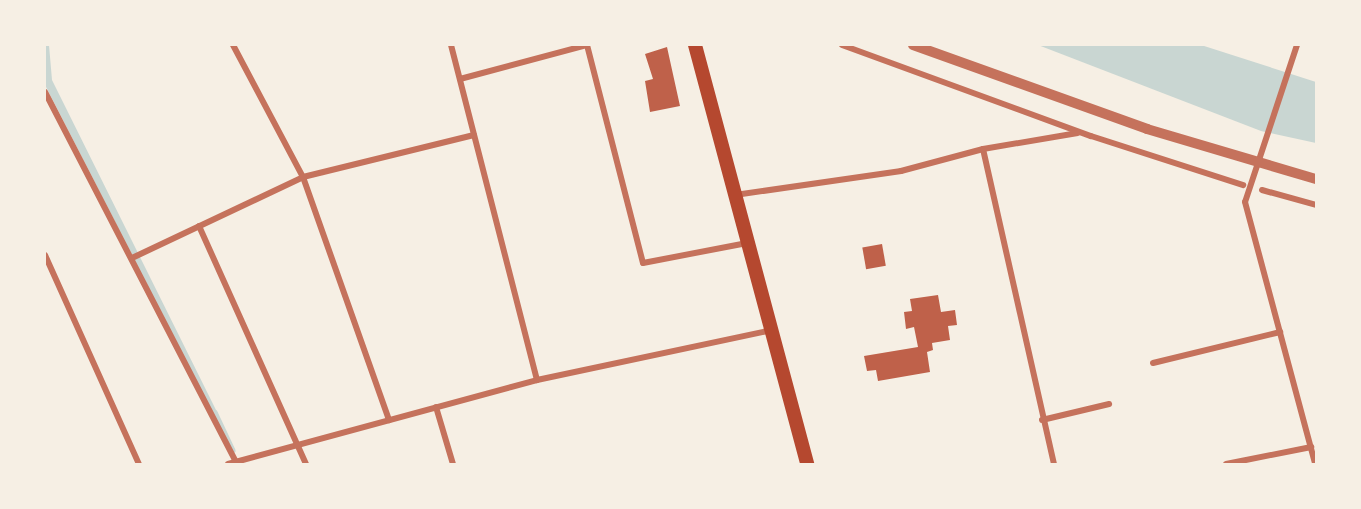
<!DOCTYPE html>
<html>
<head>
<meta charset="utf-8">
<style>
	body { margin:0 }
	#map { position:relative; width:1361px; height:509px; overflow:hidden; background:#f6efe4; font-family:"Alegreya Sans",sans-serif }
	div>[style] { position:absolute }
	.water>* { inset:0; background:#c9d6d2 }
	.stream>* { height:4.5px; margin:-2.25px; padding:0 2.25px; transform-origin:2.25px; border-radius:2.25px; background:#c9d6d2 }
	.building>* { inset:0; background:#bf614a; transform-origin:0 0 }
	.minor>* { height:6px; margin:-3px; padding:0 3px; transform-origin:3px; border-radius:3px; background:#c5725c }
	.tertiary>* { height:10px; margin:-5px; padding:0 5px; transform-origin:5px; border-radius:5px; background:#c5725c }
	.primary>* { height:14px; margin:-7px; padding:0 7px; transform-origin:7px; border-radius:7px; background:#b5482f }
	span { translate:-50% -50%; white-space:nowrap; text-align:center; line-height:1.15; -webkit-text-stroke:5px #f6efe4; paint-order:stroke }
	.frame { position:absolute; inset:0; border:46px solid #f6efe4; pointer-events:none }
</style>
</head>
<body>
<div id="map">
	<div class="water">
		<div style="clip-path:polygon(49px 45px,52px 80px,218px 414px,214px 415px,45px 85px,45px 46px)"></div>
		<div style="clip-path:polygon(1038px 45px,1201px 45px,1316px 82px,1316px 143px,1261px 131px)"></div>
	</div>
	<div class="stream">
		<div style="left:215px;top:412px;width:42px;rotate:64.7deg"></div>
	</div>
	<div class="building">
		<div style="clip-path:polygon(667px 47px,680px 106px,650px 112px,645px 81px,653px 79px,645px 54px)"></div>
		<div style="left:882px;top:244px;width:22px;height:20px;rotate:80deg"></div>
		<div style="clip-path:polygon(938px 295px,941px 312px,955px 310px,957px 325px,948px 326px,950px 340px,932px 343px,933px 350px,927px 352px,930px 372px,878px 381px,876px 370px,867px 371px,864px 356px,918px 347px,914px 327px,906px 329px,904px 312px,912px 311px,910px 299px)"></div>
	</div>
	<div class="minor">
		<div style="left:233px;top:45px;width:149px;rotate:62.1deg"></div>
		<div style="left:303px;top:177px;width:258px;rotate:70.5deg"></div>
		<div style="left:451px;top:45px;width:346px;rotate:75.6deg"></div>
		<div style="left:587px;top:45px;width:225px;rotate:75.6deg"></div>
		<div style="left:643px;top:263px;width:106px;rotate:-10.9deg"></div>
		<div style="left:842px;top:45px;width:265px;rotate:20.1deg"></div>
		<div style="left:1091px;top:136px;width:160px;rotate:17.9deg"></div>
		<div style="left:1297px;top:45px;width:165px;rotate:108.3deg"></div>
		<div style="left:1245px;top:202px;width:271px;rotate:75deg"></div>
		<div style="left:460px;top:79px;width:131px;rotate:-15deg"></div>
		<div style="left:45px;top:92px;width:416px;rotate:62.7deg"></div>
		<div style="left:983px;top:149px;width:323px;rotate:77.3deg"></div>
		<div style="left:1262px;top:190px;width:56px;rotate:15.5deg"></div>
		<div style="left:735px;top:195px;width:168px;rotate:-8.2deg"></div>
		<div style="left:901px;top:171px;width:85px;rotate:-15deg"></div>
		<div style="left:983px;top:149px;width:96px;rotate:-9.6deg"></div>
		<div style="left:199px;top:226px;width:261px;rotate:65.8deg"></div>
		<div style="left:45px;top:255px;width:229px;rotate:65.8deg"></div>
		<div style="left:132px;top:258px;width:189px;rotate:-25.3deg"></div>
		<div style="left:303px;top:177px;width:176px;rotate:-13.8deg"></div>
		<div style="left:1153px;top:363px;width:131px;rotate:-13.7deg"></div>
		<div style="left:436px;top:407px;width:59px;rotate:73.4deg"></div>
		<div style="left:1042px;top:420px;width:69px;rotate:-13.4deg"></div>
		<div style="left:228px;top:464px;width:320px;rotate:-15.2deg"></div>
		<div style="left:537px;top:380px;width:240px;rotate:-12deg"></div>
		<div style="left:1226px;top:464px;width:87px;rotate:-11.3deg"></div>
	</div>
	<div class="tertiary">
		<div style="left:913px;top:45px;width:249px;rotate:19.7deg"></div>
		<div style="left:1147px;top:129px;width:176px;rotate:16.5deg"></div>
	</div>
	<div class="primary">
		<div style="left:695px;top:45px;width:434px;rotate:75deg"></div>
	</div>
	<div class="frame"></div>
</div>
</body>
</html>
